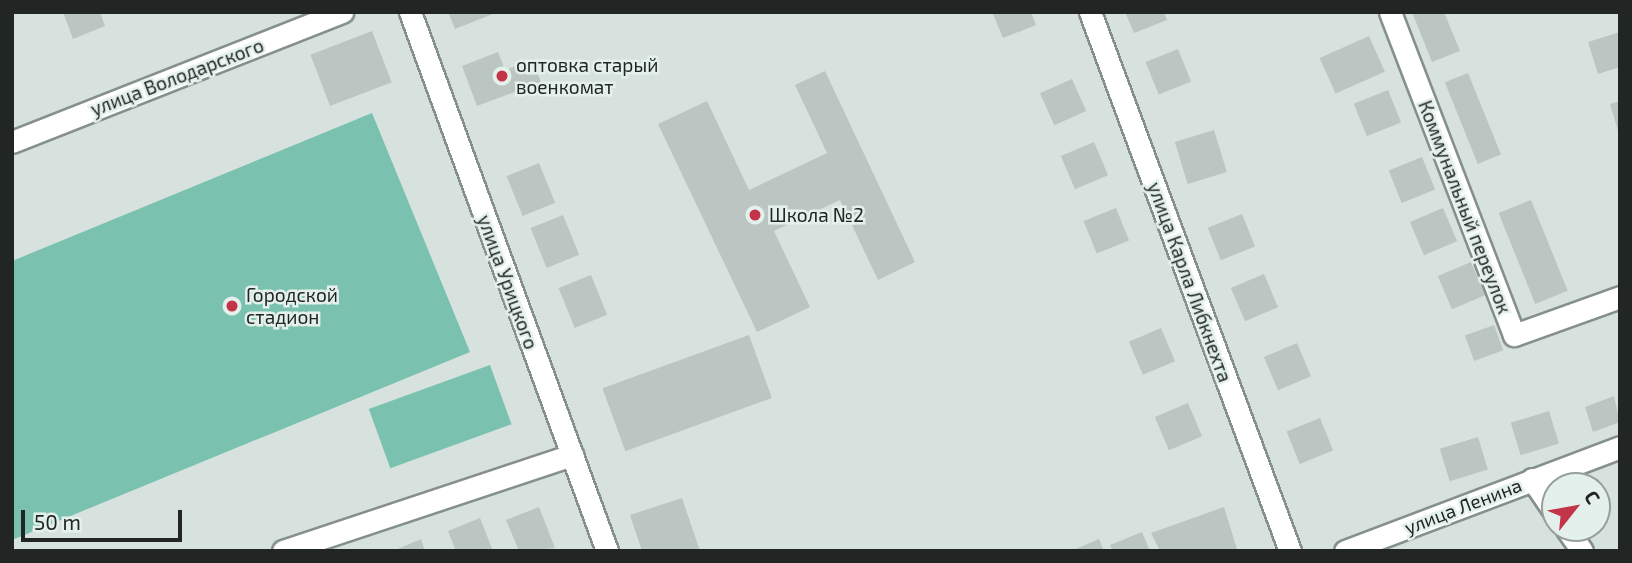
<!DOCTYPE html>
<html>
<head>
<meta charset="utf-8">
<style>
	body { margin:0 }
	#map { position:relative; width:1632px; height:563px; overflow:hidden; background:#d7e2df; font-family:"Exo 2",sans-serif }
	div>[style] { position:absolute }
	.green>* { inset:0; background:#7ac2af; transform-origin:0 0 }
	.building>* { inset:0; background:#bbc6c3; transform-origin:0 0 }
	.roads { filter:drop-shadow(2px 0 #85908c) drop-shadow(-2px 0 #85908c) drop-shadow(0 2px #85908c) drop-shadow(0 -2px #85908c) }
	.minor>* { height:21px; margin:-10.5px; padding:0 10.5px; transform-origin:10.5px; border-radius:10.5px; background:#fff }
	.dots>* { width:19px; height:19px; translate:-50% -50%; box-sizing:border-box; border:4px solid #e4f0ec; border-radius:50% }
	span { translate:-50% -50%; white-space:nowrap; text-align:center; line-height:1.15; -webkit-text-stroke:5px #e4f0ec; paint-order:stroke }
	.poi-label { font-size:19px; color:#212624 }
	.left { translate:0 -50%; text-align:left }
	.street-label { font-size:19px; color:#212624 }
	.frame { position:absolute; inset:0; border:14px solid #212624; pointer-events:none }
	.north { position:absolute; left:1541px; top:472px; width:70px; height:70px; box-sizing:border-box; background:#e4f0ec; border:2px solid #969f9c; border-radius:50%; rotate:59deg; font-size:19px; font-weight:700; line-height:28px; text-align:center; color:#212624 }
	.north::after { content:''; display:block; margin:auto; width:24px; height:32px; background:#c43448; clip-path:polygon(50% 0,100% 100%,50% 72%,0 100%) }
	.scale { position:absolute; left:21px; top:510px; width:161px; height:32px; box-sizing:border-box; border:4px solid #212624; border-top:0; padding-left:9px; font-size:21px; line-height:24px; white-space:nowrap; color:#212624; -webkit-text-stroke:5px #e4f0ec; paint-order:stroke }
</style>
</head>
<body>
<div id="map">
	<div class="green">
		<div style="clip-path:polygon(372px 113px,470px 352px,12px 540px,12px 261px)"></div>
		<div style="left:490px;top:365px;width:63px;height:129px;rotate:70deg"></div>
	</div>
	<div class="building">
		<div style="clip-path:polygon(63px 12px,100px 12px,105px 26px,73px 39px)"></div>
		<div style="clip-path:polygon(448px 12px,498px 12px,455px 29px)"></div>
		<div style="clip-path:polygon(992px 12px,1031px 12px,1036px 25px,1003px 38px)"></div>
		<div style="clip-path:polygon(1125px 12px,1164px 12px,1167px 20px,1134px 33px)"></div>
		<div style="clip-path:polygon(1412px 12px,1444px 12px,1460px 51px,1432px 62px)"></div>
		<div style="left:372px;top:31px;width:55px;height:66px;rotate:69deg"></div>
		<div style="clip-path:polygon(1620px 32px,1620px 67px,1598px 74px,1588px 42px)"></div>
		<div style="left:1369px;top:36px;width:39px;height:54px;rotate:66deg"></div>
		<div style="left:1178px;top:49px;width:35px;height:35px;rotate:68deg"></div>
		<div style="clip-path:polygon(498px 52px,505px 70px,532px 60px,541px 82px,477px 106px,462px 66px)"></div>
		<div style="clip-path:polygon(825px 71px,915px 262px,878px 280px,840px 200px,774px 231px,810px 307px,757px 332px,658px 124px,707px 101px,749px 190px,827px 153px,795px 85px)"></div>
		<div style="left:1468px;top:73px;width:88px;height:25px;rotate:68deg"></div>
		<div style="left:1072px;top:79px;width:35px;height:35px;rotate:66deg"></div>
		<div style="left:1388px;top:90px;width:35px;height:37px;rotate:68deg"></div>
		<div style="clip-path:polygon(1620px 101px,1620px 134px,1619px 134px,1610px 104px)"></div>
		<div style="left:1214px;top:130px;width:44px;height:41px;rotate:73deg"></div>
		<div style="left:1094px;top:142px;width:36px;height:36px;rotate:67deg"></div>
		<div style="left:1422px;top:157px;width:35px;height:36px;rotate:68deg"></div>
		<div style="left:539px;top:163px;width:43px;height:35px;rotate:68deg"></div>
		<div style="left:1531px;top:200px;width:98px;height:35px;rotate:68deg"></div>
		<div style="left:1116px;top:208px;width:35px;height:35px;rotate:68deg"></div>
		<div style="left:1443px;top:208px;width:36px;height:36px;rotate:67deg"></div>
		<div style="left:1242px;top:214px;width:35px;height:37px;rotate:68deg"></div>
		<div style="left:563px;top:215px;width:43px;height:35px;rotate:68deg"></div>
		<div style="left:1471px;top:262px;width:36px;height:36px;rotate:67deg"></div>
		<div style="left:1264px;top:274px;width:36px;height:36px;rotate:67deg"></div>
		<div style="left:591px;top:275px;width:43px;height:35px;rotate:68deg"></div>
		<div style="left:1494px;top:325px;width:27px;height:31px;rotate:70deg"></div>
		<div style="left:1161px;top:328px;width:36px;height:35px;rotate:67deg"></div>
		<div style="left:749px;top:335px;width:67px;height:156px;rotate:70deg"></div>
		<div style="left:1297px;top:343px;width:36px;height:36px;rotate:67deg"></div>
		<div style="clip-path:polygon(1614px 396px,1620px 422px,1593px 432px,1585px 407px)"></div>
		<div style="left:1188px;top:403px;width:36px;height:36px;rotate:67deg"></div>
		<div style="left:1549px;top:411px;width:34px;height:40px;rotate:73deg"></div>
		<div style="left:1320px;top:418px;width:35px;height:36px;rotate:68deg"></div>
		<div style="left:1478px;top:437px;width:34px;height:40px;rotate:73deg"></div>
		<div style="clip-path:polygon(682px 498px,700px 551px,642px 551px,630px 515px)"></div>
		<div style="clip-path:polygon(539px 507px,555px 548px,519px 551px,506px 520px)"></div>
		<div style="clip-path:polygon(1224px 507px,1237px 549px,1160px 551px,1151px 533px)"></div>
		<div style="clip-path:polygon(480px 518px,493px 551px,456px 551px,448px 531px)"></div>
		<div style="clip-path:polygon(1142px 532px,1150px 551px,1113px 551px,1110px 545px)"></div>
		<div style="clip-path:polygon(421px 539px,425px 551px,393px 551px)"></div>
		<div style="clip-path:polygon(1099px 539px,1104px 551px,1071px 551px)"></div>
	</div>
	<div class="roads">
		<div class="minor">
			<div style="left:410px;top:12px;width:574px;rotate:69.92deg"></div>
			<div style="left:1090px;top:12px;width:575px;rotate:69.64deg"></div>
			<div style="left:1390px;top:12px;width:346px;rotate:69deg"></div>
			<div style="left:1514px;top:335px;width:113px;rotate:-19.7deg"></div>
			<div style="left:12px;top:142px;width:355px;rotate:-21.5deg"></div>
			<div style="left:1532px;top:479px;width:41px;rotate:55.9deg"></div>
			<div style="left:1566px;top:528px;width:28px;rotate:55deg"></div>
			<div style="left:283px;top:551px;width:305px;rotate:-18.4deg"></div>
			<div style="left:1345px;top:551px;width:294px;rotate:-20.7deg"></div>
		</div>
	</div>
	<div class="dots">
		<div style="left:502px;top:76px;background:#c43448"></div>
		<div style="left:755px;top:215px;background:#c43448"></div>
		<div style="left:232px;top:306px;background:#c43448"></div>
	</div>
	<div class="poi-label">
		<span class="left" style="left:516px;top:76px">оптовка старый<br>военкомат</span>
		<span class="left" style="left:769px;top:215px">Школа №2</span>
		<span class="left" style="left:246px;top:306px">Городской<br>стадион</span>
	</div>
	<div class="street-label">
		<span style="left:177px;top:77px;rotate:-21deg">улица Володарского</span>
		<span style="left:1465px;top:207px;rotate:69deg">Коммунальный переулок</span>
		<span style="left:508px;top:282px;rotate:70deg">улица Урицкого</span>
		<span style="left:1190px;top:282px;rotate:70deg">улица Карла Либкнехта</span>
		<span style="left:1463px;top:506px;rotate:-21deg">улица Ленина</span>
	</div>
	<div class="frame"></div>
	<div class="north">С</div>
	<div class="scale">50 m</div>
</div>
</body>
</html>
